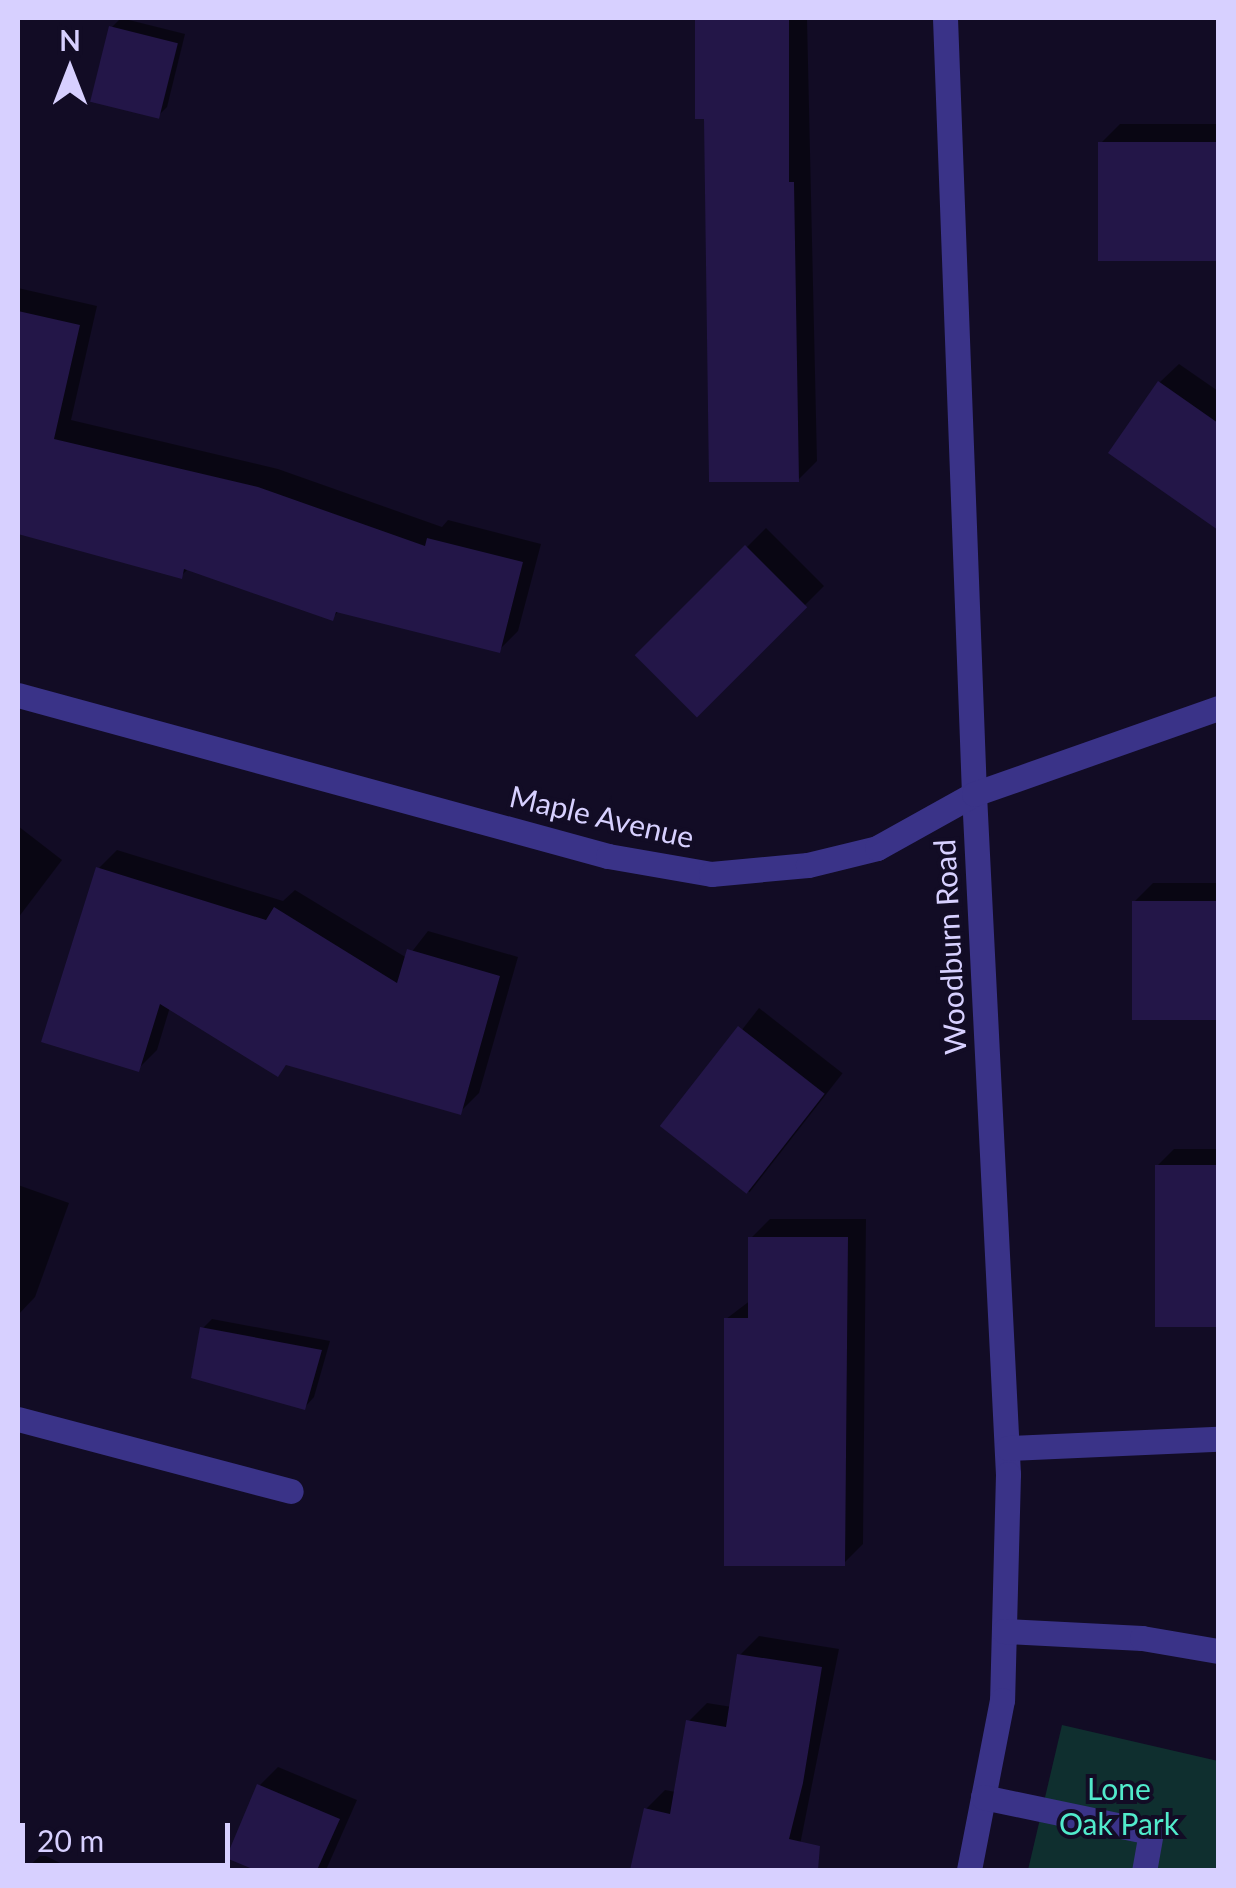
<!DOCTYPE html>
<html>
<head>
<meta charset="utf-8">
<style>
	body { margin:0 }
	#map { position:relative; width:1236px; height:1888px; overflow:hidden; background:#120c25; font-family:Lato,sans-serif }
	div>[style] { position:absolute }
	.green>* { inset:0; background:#0f2f2f }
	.shadow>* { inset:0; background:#0007; transform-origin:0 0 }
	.building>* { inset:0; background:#231648; transform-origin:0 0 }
	.minor>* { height:25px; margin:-12.5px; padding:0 12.5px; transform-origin:12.5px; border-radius:12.5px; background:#3a3388 }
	span { translate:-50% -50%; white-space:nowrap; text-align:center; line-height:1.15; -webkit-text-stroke:8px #120c25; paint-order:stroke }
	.street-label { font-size:30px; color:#d7d0ff }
	.park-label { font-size:30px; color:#51eacb }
	.frame { position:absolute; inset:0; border:20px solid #d7d0ff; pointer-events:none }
	.north { position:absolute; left:20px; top:20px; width:100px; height:100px; -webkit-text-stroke:8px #120c25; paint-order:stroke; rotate:0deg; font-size:28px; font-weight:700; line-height:40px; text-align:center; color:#d7d0ff }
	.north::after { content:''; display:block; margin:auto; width:35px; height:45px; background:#d7d0ff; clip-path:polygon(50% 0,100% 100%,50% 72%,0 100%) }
	.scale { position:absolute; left:20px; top:1823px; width:210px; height:45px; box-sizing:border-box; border:5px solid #d7d0ff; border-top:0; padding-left:12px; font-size:30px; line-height:35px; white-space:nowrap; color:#d7d0ff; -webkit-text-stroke:8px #120c25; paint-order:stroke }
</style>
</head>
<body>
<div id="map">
	<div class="green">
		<div style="clip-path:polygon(1062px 1725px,1218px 1761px,1218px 1870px,1028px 1870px)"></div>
	</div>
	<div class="shadow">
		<div style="clip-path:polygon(121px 18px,185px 34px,167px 107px,158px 116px,112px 27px)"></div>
		<div style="clip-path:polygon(697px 18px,807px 18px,817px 461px,798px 480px,706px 116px,697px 116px)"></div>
		<div style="clip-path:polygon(1120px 124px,1218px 124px,1218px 258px,1101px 258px,1101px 143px)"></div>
		<div style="clip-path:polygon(18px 288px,97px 306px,71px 420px,278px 469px,442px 527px,448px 520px,541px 544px,518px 631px,499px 650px,340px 610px,332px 618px,189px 568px,181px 576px,18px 531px)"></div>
		<div style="clip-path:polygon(1179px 364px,1218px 391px,1218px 504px,1205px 517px,1112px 452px,1160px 382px)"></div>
		<div style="left:766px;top:528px;width:82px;height:181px;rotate:45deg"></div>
		<div style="clip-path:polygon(18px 826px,62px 860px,18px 918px)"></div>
		<div style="clip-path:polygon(117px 850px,283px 901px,295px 890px,407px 958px,428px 931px,518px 957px,479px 1093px,460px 1112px,288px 1063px,278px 1074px,170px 1007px,157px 1050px,138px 1069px,98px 869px)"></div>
		<div style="clip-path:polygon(1153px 883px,1218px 883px,1218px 1017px,1134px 1017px,1134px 902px)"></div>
		<div style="left:759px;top:1008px;width:106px;height:151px;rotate:38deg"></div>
		<div style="clip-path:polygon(1174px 1149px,1218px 1149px,1218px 1325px,1157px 1325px,1157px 1166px)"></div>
		<div style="clip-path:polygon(18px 1185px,69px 1203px,35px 1297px,18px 1315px)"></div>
		<div style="clip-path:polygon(770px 1219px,866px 1219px,863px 1544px,844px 1563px,726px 1319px,751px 1300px,751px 1238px)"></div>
		<div style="clip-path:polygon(212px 1319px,330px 1341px,314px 1397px,305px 1407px,203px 1328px)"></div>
		<div style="clip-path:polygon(759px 1636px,839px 1649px,795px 1870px,633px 1870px,646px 1809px,665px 1790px,676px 1792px,688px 1722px,707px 1703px,732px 1707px,740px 1655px)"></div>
		<div style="clip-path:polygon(278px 1767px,357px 1800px,326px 1870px,262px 1870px,229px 1857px,259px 1786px)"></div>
		<div style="clip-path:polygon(42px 1854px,74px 1870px,25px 1870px)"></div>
	</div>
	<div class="building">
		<div style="clip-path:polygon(695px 18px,789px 18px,789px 182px,794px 182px,799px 482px,709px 482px,704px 119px,695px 119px)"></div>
		<div style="left:109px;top:26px;width:71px;height:78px;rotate:14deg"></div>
		<div style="left:1098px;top:142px;width:120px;height:119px"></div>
		<div style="clip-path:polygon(18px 311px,80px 325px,54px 439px,258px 487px,425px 546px,427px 538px,523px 562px,500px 653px,336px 612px,333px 621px,184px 569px,182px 579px,18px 534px)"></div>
		<div style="clip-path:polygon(1158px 381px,1218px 423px,1218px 530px,1108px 453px)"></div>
		<div style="left:745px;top:545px;width:88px;height:156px;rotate:45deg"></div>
		<div style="clip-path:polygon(96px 867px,266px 920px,274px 907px,397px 983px,407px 949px,500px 976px,461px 1115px,286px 1065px,278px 1077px,160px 1004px,139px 1072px,41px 1042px)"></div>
		<div style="left:1132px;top:901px;width:86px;height:119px"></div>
		<div style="left:738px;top:1026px;width:110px;height:127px;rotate:38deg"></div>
		<div style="left:1155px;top:1165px;width:63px;height:162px"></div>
		<div style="clip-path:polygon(748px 1237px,848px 1237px,845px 1566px,724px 1566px,724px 1318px,748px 1318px)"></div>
		<div style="clip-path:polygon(200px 1327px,322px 1350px,305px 1410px,191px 1378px)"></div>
		<div style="clip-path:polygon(737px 1654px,822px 1667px,803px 1783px,789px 1839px,820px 1846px,818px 1870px,630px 1870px,644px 1808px,670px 1814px,686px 1720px,726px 1727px)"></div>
		<div style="clip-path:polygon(257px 1784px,340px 1819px,317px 1870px,255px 1870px,226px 1858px)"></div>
	</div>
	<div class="minor">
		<div style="left:945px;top:18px;width:777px;rotate:87.86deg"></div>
		<div style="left:974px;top:794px;width:681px;rotate:87.14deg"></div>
		<div style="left:1008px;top:1474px;width:226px;rotate:91.5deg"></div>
		<div style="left:1002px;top:1700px;width:173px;rotate:101deg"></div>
		<div style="left:18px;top:695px;width:612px;rotate:15.26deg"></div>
		<div style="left:608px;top:856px;width:105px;rotate:9.9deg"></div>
		<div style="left:711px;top:874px;width:97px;rotate:-5.3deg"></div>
		<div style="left:808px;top:865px;width:71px;rotate:-13.8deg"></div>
		<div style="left:877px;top:848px;width:111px;rotate:-29.1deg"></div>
		<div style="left:974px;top:794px;width:259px;rotate:-19.4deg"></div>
		<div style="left:18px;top:1419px;width:282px;rotate:14.8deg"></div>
		<div style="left:1008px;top:1448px;width:210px;rotate:-2.5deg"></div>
		<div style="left:1004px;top:1631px;width:138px;rotate:2.9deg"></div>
		<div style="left:1142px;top:1638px;width:77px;rotate:9.7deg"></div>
		<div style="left:983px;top:1797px;width:172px;rotate:11.8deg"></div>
		<div style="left:1151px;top:1832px;width:39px;rotate:100deg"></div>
	</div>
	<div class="street-label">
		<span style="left:602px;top:816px;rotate:13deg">Maple Avenue</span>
		<span style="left:949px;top:947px;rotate:-93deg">Woodburn Road</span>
	</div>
	<div class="park-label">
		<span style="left:1119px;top:1805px">Lone<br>Oak Park</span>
	</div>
	<div class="frame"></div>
	<div class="north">N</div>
	<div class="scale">20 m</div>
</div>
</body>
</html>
